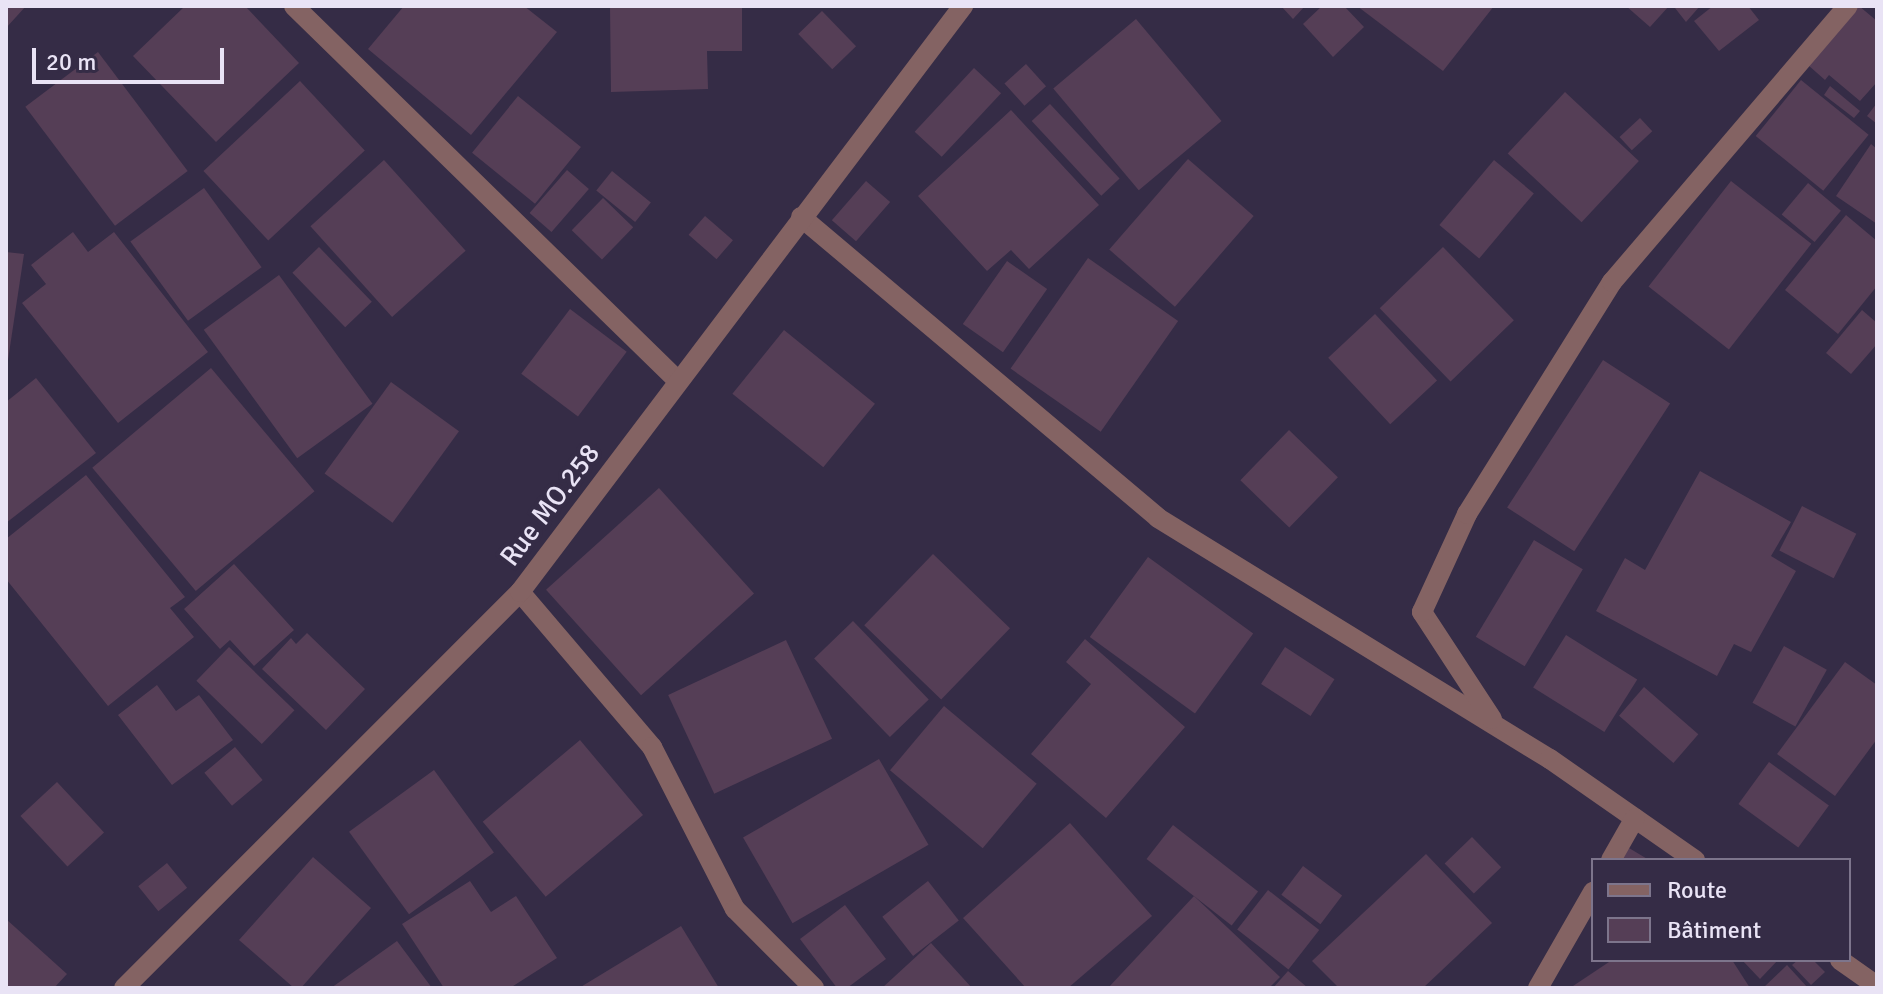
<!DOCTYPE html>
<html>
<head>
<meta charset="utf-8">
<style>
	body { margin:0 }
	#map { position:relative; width:1883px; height:994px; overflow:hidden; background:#352c46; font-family:Signika,sans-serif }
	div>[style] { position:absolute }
	.building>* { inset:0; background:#553e56; transform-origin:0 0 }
	.minor>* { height:20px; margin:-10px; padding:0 10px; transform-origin:10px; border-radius:10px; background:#846363 }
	span { translate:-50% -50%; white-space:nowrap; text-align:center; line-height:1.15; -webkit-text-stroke:8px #352c46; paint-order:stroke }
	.street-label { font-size:28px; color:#e9e3f5 }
	.frame { position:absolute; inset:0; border:8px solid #e9e3f5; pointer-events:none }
	.legend { position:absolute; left:1591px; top:858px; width:260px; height:104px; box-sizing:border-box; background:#352c46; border:2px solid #7d758c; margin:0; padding:10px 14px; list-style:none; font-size:24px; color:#e9e3f5 }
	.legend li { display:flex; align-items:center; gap:16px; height:40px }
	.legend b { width:40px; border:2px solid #7d758c }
	.scale { position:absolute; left:32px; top:48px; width:192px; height:36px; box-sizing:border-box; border:4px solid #e9e3f5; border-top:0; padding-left:10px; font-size:24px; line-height:28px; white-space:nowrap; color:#e9e3f5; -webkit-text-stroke:6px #352c46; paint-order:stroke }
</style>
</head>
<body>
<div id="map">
	<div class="building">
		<div style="clip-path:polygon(6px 6px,26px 6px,6px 28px)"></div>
		<div style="clip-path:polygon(185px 6px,245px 6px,299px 63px,216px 142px,133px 56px)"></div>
		<div style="clip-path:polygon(404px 6px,524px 6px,557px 32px,471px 135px,368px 49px)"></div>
		<div style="clip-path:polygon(610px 6px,742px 6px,742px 51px,707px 51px,708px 89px,611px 92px)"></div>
		<div style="clip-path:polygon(1281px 6px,1305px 6px,1293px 19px)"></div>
		<div style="clip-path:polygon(1322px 6px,1344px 6px,1364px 27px,1333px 57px,1303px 24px)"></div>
		<div style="clip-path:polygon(1357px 6px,1494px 6px,1443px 71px)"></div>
		<div style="clip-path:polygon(1626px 6px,1669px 6px,1650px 27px)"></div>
		<div style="clip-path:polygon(1700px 6px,1686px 22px,1675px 8px,1677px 6px)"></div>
		<div style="clip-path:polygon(1713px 6px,1748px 6px,1759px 20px,1719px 51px,1694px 21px)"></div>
		<div style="clip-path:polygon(1859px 6px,1877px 21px,1877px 82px,1860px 101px,1829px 75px,1825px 80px,1808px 65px)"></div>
		<div style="left:822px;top:11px;width:49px;height:33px;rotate:46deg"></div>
		<div style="left:1136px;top:19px;width:133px;height:108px;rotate:50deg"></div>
		<div style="left:98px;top:52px;width:149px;height:91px;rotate:53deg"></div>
		<div style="left:1026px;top:64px;width:30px;height:29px;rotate:48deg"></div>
		<div style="left:974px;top:68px;width:37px;height:87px;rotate:43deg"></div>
		<div style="left:1801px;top:80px;width:87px;height:72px;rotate:39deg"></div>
		<div style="left:300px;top:81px;width:95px;height:132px;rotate:47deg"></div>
		<div style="clip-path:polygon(1830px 86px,1860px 111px,1854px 118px,1824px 95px)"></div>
		<div style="left:1565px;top:92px;width:101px;height:84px;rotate:43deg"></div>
		<div style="left:518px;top:96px;width:81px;height:73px;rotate:39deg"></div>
		<div style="clip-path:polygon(1877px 103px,1877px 124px,1867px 116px)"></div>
		<div style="left:1050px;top:104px;width:102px;height:25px;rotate:47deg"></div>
		<div style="clip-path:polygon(1011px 110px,1099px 205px,1029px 269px,1011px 250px,987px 271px,918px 196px)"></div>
		<div style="left:1640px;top:118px;width:18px;height:28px;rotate:47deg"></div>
		<div style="clip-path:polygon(1871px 144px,1877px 149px,1877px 224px,1836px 196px)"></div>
		<div style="left:1188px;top:159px;width:87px;height:120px;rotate:41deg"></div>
		<div style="left:384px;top:160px;width:122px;height:99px;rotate:48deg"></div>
		<div style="left:1494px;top:160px;width:52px;height:85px;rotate:40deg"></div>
		<div style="left:567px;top:170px;width:29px;height:57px;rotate:41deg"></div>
		<div style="left:612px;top:171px;width:50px;height:25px;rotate:39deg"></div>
		<div style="left:866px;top:181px;width:32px;height:52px;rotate:41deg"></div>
		<div style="left:1731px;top:181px;width:102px;height:134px;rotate:38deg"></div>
		<div style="left:1808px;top:183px;width:43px;height:41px;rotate:40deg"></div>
		<div style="left:204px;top:188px;width:98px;height:91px;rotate:54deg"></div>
		<div style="left:603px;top:198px;width:42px;height:45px;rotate:44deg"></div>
		<div style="clip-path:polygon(1846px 215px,1877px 241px,1877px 286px,1838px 334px,1785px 290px)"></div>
		<div style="left:705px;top:216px;width:37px;height:25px;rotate:41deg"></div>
		<div style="clip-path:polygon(73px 232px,88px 252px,114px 232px,208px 352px,118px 423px,22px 303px,46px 284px,31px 265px)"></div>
		<div style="left:319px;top:247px;width:76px;height:37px;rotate:46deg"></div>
		<div style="left:1443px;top:247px;width:102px;height:88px;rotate:46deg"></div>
		<div style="clip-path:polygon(6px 252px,24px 254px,8px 360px,6px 359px)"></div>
		<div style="left:1088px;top:258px;width:110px;height:135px;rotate:35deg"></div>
		<div style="left:1007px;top:261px;width:49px;height:77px;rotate:35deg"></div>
		<div style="left:279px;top:275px;width:159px;height:93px;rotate:54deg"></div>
		<div style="left:570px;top:309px;width:71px;height:81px;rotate:37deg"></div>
		<div style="clip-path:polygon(1862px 310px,1877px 323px,1877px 344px,1851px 374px,1826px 353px)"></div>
		<div style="left:1375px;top:314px;width:91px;height:64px;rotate:47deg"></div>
		<div style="left:784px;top:330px;width:117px;height:82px;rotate:39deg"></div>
		<div style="left:1603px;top:360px;width:80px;height:176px;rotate:33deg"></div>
		<div style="left:211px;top:368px;width:161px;height:155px;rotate:50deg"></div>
		<div style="clip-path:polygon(36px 378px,96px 453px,6px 523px,6px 402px)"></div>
		<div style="left:391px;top:382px;width:84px;height:113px;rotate:36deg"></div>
		<div style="left:1289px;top:430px;width:68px;height:70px;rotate:44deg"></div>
		<div style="clip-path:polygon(1700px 471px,1791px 522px,1771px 556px,1796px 571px,1751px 652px,1734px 644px,1717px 676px,1596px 611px,1625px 558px,1645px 570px)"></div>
		<div style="clip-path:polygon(86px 475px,185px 597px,170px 608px,194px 637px,108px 706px,6px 579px,6px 539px)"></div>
		<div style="left:659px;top:488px;width:142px;height:152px;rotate:48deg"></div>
		<div style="left:1802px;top:506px;width:61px;height:50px;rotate:27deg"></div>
		<div style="left:1534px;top:540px;width:57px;height:113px;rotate:31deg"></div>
		<div style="left:933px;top:554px;width:107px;height:99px;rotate:44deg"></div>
		<div style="left:1148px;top:557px;width:130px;height:99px;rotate:36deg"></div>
		<div style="clip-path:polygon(234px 564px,294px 630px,254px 666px,230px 640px,220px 649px,184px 609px)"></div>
		<div style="left:853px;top:621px;width:109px;height:54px;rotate:46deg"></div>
		<div style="clip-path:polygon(307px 633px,365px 689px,326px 730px,262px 669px,291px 638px,296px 644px)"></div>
		<div style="left:1566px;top:635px;width:84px;height:62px;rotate:32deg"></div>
		<div style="clip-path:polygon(1085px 639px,1185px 727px,1106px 818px,1031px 754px,1091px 684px,1066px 662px)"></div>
		<div style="left:786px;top:640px;width:109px;height:130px;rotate:65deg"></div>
		<div style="left:1784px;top:646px;width:49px;height:65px;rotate:29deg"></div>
		<div style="left:229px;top:647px;width:91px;height:47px;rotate:44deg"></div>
		<div style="left:1285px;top:647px;width:59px;height:44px;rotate:33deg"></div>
		<div style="clip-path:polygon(1845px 662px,1877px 685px,1877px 739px,1835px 796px,1777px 754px)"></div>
		<div style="clip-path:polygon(157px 685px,176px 711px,199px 695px,233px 740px,172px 785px,118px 715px)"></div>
		<div style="left:1644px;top:687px;width:72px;height:38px;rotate:41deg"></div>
		<div style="left:944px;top:706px;width:121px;height:84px;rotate:40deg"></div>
		<div style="left:580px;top:740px;width:98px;height:127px;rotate:50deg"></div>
		<div style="left:235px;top:747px;width:43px;height:40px;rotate:50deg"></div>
		<div style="left:879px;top:759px;width:99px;height:157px;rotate:60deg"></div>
		<div style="left:1769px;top:762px;width:74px;height:52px;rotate:36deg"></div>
		<div style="left:434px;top:770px;width:102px;height:105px;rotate:54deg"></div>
		<div style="left:57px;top:782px;width:69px;height:50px;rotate:47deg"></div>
		<div style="clip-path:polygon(1070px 823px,1152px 916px,1068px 988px,1026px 988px,963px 918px)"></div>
		<div style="left:1173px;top:825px;width:108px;height:43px;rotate:38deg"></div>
		<div style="left:1472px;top:837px;width:42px;height:38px;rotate:46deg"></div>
		<div style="clip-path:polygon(1629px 848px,1649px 860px,1621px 860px)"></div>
		<div style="clip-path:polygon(1426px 854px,1492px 923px,1423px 988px,1339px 988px,1312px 961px)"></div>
		<div style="clip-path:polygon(313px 857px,371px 908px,301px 988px,294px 988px,239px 940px)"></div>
		<div style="left:167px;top:863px;width:32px;height:37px;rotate:51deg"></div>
		<div style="left:1303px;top:866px;width:49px;height:36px;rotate:37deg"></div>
		<div style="clip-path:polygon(470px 881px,491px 912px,516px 896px,557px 958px,510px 988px,444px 988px,402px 924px)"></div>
		<div style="left:928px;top:881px;width:50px;height:58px;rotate:52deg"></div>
		<div style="left:1268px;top:890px;width:65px;height:50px;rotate:38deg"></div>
		<div style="clip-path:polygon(1194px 896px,1280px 977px,1269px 988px,1108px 988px)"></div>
		<div style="clip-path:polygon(845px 905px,886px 959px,847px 988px,837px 988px,800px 939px)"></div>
		<div style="clip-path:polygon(6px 919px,67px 974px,54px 988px,6px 988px)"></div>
		<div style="clip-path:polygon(681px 926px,719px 988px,579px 988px)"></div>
		<div style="clip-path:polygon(397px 941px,432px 988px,331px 988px)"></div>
		<div style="clip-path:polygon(931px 943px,972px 988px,882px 988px)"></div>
		<div style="clip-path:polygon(1612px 960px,1732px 960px,1750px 988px,1570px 988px)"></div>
		<div style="clip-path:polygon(1742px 960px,1778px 960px,1760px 979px)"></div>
		<div style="clip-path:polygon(1798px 960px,1813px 960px,1825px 972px,1811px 985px,1792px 965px)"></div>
		<div style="clip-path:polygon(1787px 965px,1808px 988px,1763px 988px)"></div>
		<div style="clip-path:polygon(1288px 971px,1308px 988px,1273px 988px)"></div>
	</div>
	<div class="minor">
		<div style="left:294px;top:6px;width:537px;rotate:44.32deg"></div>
		<div style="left:801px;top:217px;width:467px;rotate:40.1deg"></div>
		<div style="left:1158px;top:518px;width:460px;rotate:31.6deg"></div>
		<div style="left:1550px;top:759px;width:177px;rotate:34.9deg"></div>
		<div style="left:520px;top:592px;width:204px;rotate:49.6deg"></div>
		<div style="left:652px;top:747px;width:182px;rotate:62.9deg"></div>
		<div style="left:735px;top:909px;width:112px;rotate:45deg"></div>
		<div style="left:1492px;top:719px;width:128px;rotate:-123.2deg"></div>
		<div style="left:1422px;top:612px;width:108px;rotate:-65.3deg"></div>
		<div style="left:1467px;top:514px;width:274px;rotate:-58deg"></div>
		<div style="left:1612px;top:282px;width:363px;rotate:-49.5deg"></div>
		<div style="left:1611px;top:860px;width:48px;rotate:-60.3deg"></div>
		<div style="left:1840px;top:960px;width:45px;rotate:35.1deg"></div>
		<div style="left:124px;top:988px;width:560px;rotate:-45deg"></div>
		<div style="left:520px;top:592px;width:735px;rotate:-52.91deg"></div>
		<div style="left:1538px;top:988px;width:111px;rotate:-60.2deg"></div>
	</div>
	<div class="street-label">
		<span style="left:550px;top:505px;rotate:-53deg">Rue MO.258</span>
	</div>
	<div class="frame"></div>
	<ul class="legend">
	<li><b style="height:10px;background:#846363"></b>Route</li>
	<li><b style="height:22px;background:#553e56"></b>Bâtiment</li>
	</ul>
	<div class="scale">20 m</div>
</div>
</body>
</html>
